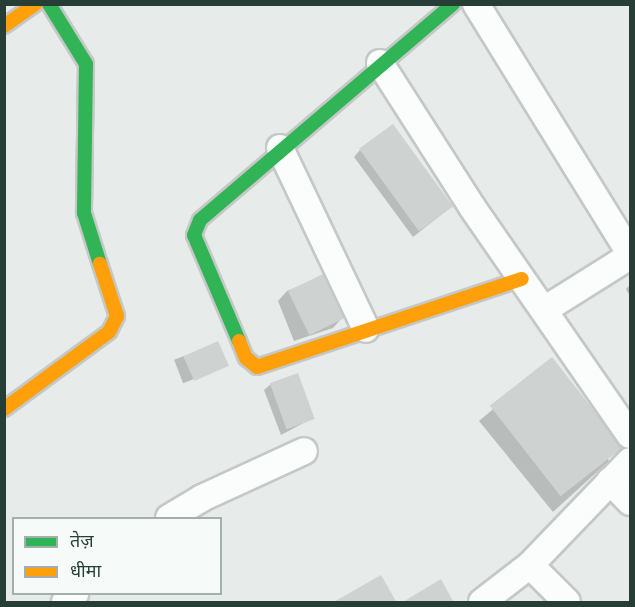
<!DOCTYPE html>
<html>
<head>
<meta charset="utf-8">
<style>
	body { margin:0 }
	#map { position:relative; width:635px; height:607px; overflow:hidden; background:#e7ebe9; font-family:Rubik,"Noto Sans Devanagari",sans-serif }
	div>[style] { position:absolute }
	.shadow>* { inset:0; background:#0003; transform-origin:0 0 }
	.building>* { inset:0; background:#ced3d1; transform-origin:0 0 }
	.roads { filter:drop-shadow(2px 0 #c4c8c6) drop-shadow(-2px 0 #c4c8c6) drop-shadow(0 2px #c4c8c6) drop-shadow(0 -2px #c4c8c6) }
	.street>* { height:26px; margin:-13px; padding:0 13px; transform-origin:13px; border-radius:13px; background:#fbfcfc }
	.fast>* { height:14px; margin:-7px; padding:0 7px; transform-origin:7px; border-radius:7px; background:#30b455 }
	.slow>* { height:14px; margin:-7px; padding:0 7px; transform-origin:7px; border-radius:7px; background:#ff9f0a }
	span { translate:-50% -50%; white-space:nowrap; text-align:center; line-height:1.15; -webkit-text-stroke:4.5px #f6faf8; paint-order:stroke }
	.frame { position:absolute; inset:0; border:6px solid #263e36; pointer-events:none }
	.legend { position:absolute; left:12px; top:517px; width:210px; height:78px; box-sizing:border-box; background:#f6faf8; border:2px solid #a3afaa; margin:0; padding:8px 10px; list-style:none; font-size:18px; color:#263e36 }
	.legend li { display:flex; align-items:center; gap:12px; height:30px }
	.legend b { width:30px; border:2px solid #a3afaa }
</style>
</head>
<body>
<div id="map">
	<div class="shadow">
		<div style="clip-path:polygon(360px 150px,451px 207px,413px 237px,354px 157px)"></div>
		<div style="clip-path:polygon(323px 276px,342px 318px,333px 328px,294px 341px,278px 301px,287px 291px)"></div>
		<div style="clip-path:polygon(630px 285px,630px 296px,626px 289px)"></div>
		<div style="left:218px;top:343px;width:25px;height:47px;rotate:69deg"></div>
		<div style="clip-path:polygon(552px 360px,609px 461px,553px 512px,479px 421px)"></div>
		<div style="clip-path:polygon(271px 384px,313px 418px,281px 435px,264px 390px)"></div>
	</div>
	<div class="building">
		<div style="left:393px;top:124px;width:102px;height:42px;rotate:54deg"></div>
		<div style="left:323px;top:274px;width:49px;height:39px;rotate:64deg"></div>
		<div style="left:218px;top:341px;width:27px;height:38px;rotate:66deg"></div>
		<div style="left:552px;top:357px;width:115px;height:79px;rotate:52deg"></div>
		<div style="left:298px;top:373px;width:49px;height:30px;rotate:70deg"></div>
		<div style="clip-path:polygon(381px 575px,397px 603px,332px 603px)"></div>
		<div style="clip-path:polygon(441px 579px,454px 603px,401px 603px)"></div>
	</div>
	<div class="roads">
		<div class="street">
			<div style="left:476px;top:4px;width:293px;rotate:58.3deg"></div>
			<div style="left:380px;top:63px;width:171px;rotate:57.4deg"></div>
			<div style="left:472px;top:207px;width:277px;rotate:55.3deg"></div>
			<div style="left:280px;top:148px;width:200px;rotate:64.6deg"></div>
			<div style="left:544px;top:310px;width:102px;rotate:-32.1deg"></div>
			<div style="left:610px;top:481px;width:29px;rotate:46deg"></div>
			<div style="left:169px;top:518px;width:39px;rotate:-31deg"></div>
			<div style="left:202px;top:498px;width:112px;rotate:-24.7deg"></div>
			<div style="left:530px;top:565px;width:52px;rotate:45deg"></div>
			<div style="left:65px;top:602px;width:13px;rotate:-39deg"></div>
			<div style="left:482px;top:602px;width:61px;rotate:-37.6deg"></div>
			<div style="left:530px;top:565px;width:144px;rotate:-46.1deg"></div>
		</div>
		<div class="fast">
			<div style="left:49px;top:4px;width:70px;rotate:58.3deg"></div>
			<div style="left:86px;top:64px;width:149px;rotate:90.8deg"></div>
			<div style="left:84px;top:213px;width:53px;rotate:72.6deg"></div>
			<div style="left:239px;top:341px;width:115px;rotate:-113deg"></div>
			<div style="left:194px;top:235px;width:16px;rotate:-68deg"></div>
			<div style="left:200px;top:220px;width:333px;rotate:-40.5deg"></div>
		</div>
		<div class="slow">
			<div style="left:4px;top:26px;width:39px;rotate:-35deg"></div>
			<div style="left:239px;top:341px;width:18px;rotate:68deg"></div>
			<div style="left:246px;top:358px;width:14px;rotate:39deg"></div>
			<div style="left:257px;top:367px;width:279px;rotate:-18.4deg"></div>
			<div style="left:4px;top:409px;width:130px;rotate:-36.3deg"></div>
			<div style="left:109px;top:332px;width:18px;rotate:-63deg"></div>
			<div style="left:117px;top:316px;width:55px;rotate:-108.1deg"></div>
		</div>
	</div>
	<div class="frame"></div>
	<ul class="legend">
	<li><b style="height:8px;background:#30b455"></b>तेज़</li>
	<li><b style="height:8px;background:#ff9f0a"></b>धीमा</li>
	</ul>
</div>
</body>
</html>
